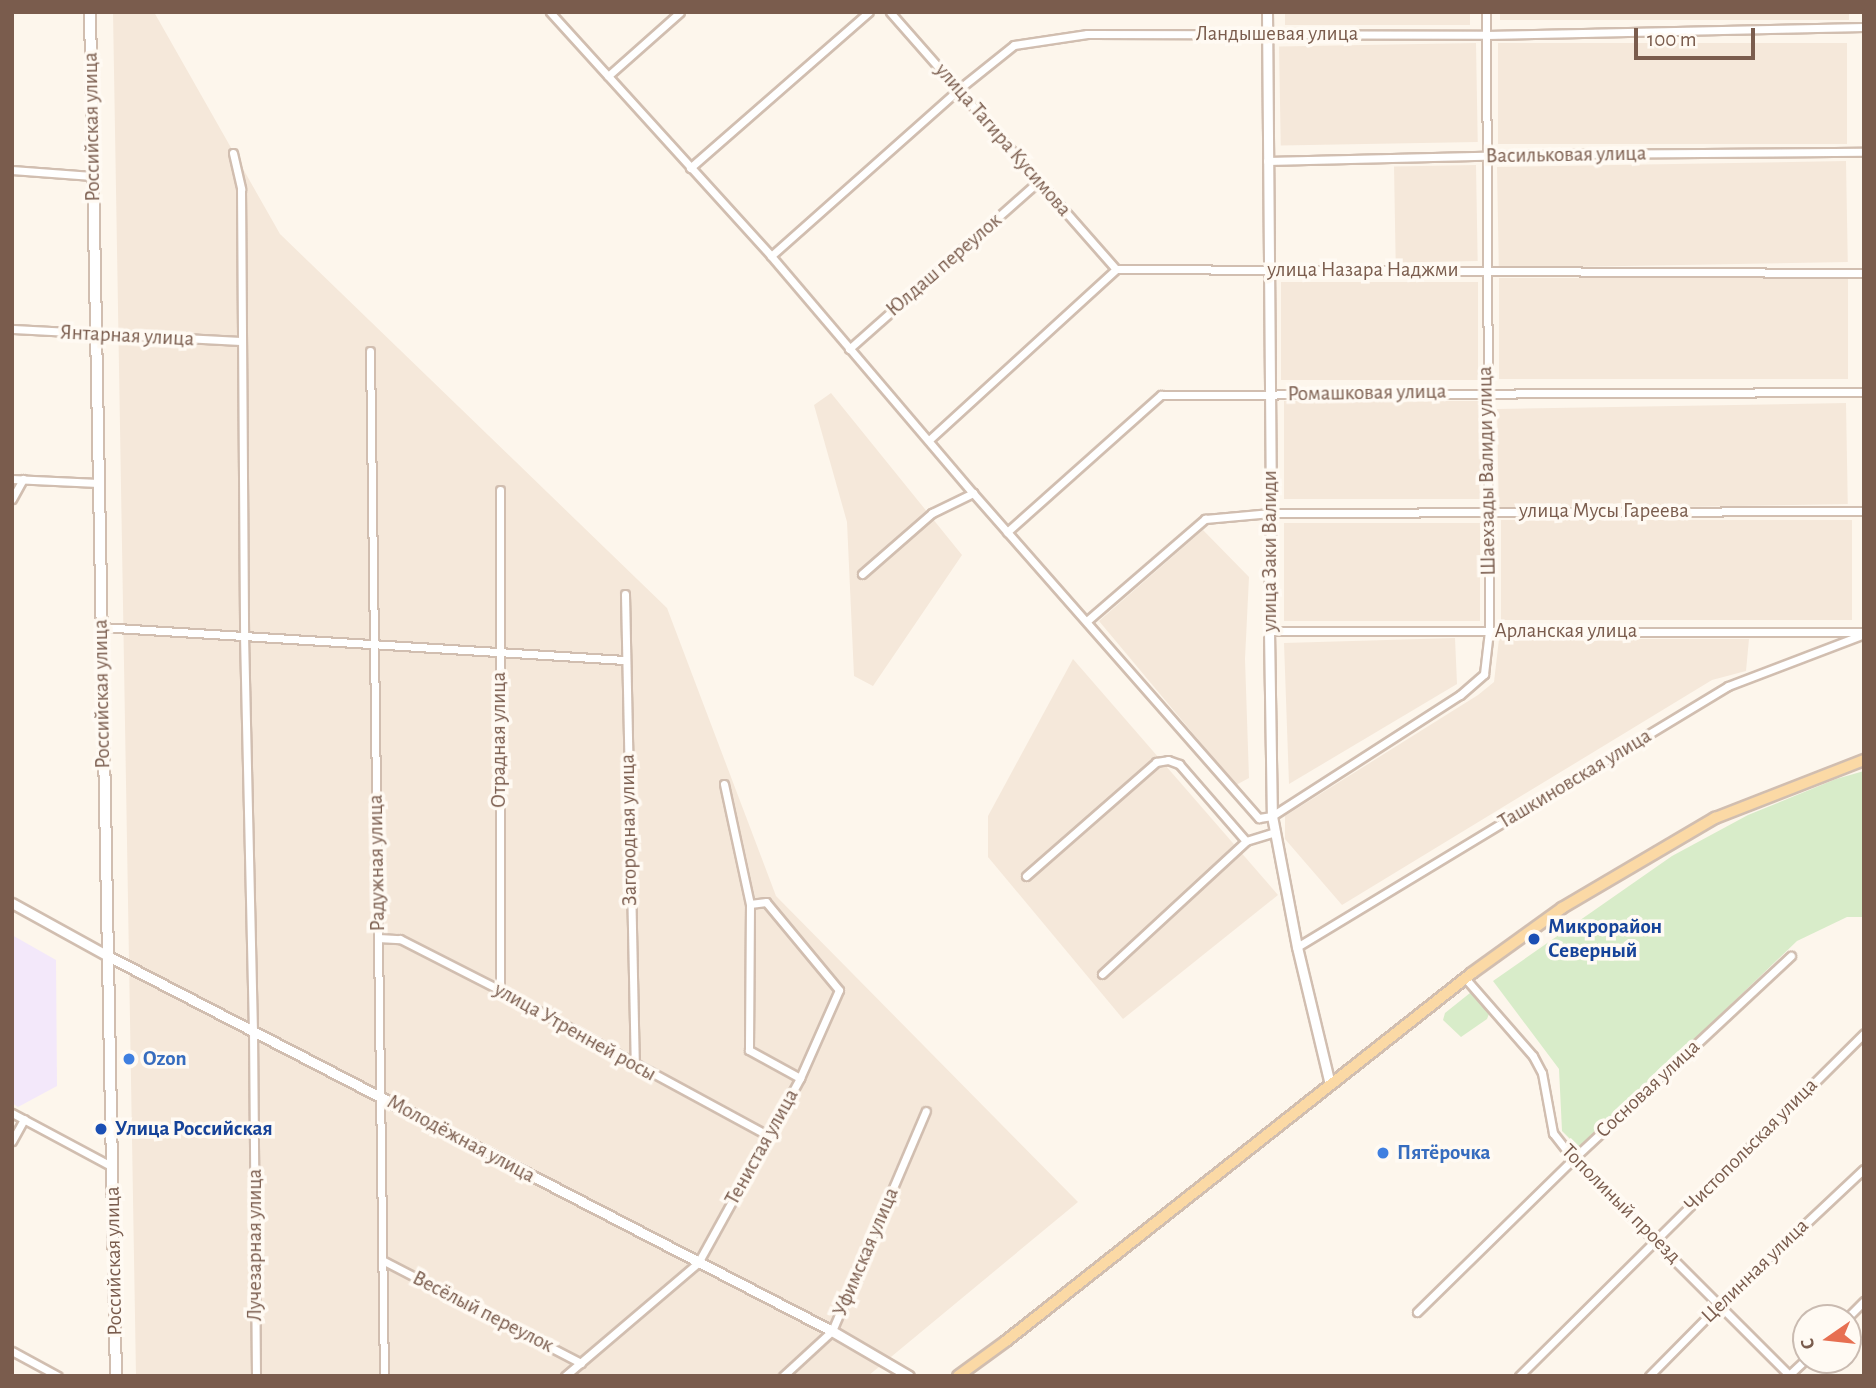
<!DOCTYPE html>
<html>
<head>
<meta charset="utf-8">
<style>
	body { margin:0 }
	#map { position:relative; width:1876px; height:1388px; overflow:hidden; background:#fdf6ec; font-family:"Alegreya Sans",sans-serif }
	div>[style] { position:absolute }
	.residential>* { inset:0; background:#f5e8da; transform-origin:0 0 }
	.education>* { inset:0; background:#f3e8fa }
	.green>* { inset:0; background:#d8ecc9 }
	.roads { filter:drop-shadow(2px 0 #d1beb0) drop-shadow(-2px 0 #d1beb0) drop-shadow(0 2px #d1beb0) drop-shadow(0 -2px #d1beb0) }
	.minor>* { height:7px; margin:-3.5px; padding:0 3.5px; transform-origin:3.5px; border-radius:3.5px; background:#fff }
	.tertiary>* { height:9px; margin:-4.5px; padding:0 4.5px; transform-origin:4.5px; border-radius:4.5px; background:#fff }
	.secondary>* { height:10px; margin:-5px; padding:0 5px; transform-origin:5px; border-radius:5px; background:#fff }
	.primary>* { height:10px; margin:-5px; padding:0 5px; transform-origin:5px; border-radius:5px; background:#fbd9a5 }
	.dots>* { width:19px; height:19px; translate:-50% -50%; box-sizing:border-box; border:4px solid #fffaf3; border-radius:50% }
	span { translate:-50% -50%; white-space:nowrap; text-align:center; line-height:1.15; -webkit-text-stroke:7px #fffaf3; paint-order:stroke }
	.street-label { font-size:21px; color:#7a5c4d }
	.transit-label { font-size:21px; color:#164399; font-weight:700 }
	.left { translate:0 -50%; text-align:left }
	.shop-label { font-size:21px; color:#366cbe; font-weight:700 }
	.frame { position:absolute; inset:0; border:14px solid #7a5c4d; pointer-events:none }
	.north { position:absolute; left:1792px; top:1304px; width:70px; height:70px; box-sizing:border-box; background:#fffaf3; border:2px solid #cabbb1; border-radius:50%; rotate:256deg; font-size:19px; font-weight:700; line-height:28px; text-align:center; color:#7a5c4d }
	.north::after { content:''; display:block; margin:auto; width:24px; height:32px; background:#e76f51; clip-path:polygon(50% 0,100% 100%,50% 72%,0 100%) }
	.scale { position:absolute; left:1634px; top:28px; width:121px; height:32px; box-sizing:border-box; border:4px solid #7a5c4d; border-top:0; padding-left:9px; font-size:21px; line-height:24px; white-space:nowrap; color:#7a5c4d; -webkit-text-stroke:5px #fffaf3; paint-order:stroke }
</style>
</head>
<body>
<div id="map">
	<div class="residential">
		<div style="clip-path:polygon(113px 12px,154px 12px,280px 234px,667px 608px,776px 896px,1078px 1202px,868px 1376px,136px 1376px)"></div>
		<div style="left:1285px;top:12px;width:185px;height:13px"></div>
		<div style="left:1500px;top:12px;width:349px;height:8px"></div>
		<div style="left:1476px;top:43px;width:99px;height:197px;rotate:89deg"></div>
		<div style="left:1847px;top:43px;width:101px;height:349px;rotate:90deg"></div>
		<div style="left:1846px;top:161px;width:101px;height:349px;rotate:89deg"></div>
		<div style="left:1476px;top:165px;width:96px;height:82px;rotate:89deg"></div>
		<div style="left:1848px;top:278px;width:101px;height:349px;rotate:90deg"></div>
		<div style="left:1478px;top:282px;width:98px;height:197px;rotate:90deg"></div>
		<div style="clip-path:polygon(831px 393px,962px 555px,873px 686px,854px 676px,847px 522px,814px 405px)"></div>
		<div style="left:1481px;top:401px;width:98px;height:197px;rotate:90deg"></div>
		<div style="left:1846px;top:403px;width:101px;height:349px;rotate:89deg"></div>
		<div style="left:1501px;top:520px;width:351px;height:100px"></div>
		<div style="left:1284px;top:523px;width:196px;height:98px"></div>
		<div style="clip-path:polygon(1203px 530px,1249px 577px,1245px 659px,1249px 778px,1236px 785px,1099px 621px)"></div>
		<div style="clip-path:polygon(1455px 638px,1457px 684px,1289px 784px,1284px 643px)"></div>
		<div style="clip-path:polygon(1499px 639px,1749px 639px,1746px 671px,1712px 680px,1342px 905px,1285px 839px,1285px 816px,1478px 695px,1494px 682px)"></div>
		<div style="clip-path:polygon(1073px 659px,1278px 895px,1123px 1019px,988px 857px,988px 816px)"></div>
	</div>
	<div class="education">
		<div style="clip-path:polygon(12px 935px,56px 960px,57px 1086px,18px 1107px,12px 1103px)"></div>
	</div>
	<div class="green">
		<div style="clip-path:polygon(1864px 771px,1864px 917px,1847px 917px,1797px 941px,1580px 1149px,1562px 1131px,1559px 1069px,1493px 981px,1672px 856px,1748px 815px,1836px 779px)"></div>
		<div style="clip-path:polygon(1470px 993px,1474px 994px,1489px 1014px,1487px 1019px,1461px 1037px,1443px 1020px,1445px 1013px)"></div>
	</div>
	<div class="roads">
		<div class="minor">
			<div style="left:550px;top:12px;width:329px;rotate:47.8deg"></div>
			<div style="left:771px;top:256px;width:311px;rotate:49.6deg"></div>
			<div style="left:973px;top:493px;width:433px;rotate:48.7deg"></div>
			<div style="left:1259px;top:818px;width:13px;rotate:-9deg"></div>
			<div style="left:1272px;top:816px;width:224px;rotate:-32.8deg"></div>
			<div style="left:1460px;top:695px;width:32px;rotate:-41deg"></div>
			<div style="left:1484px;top:674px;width:43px;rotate:-83.4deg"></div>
			<div style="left:1489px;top:631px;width:619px;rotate:-90.28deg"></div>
			<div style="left:890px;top:12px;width:342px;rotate:48.7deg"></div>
			<div style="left:608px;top:76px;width:96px;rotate:-41.6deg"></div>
			<div style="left:233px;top:153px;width:37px;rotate:77deg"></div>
			<div style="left:241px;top:189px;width:446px;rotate:89.6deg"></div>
			<div style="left:244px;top:635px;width:396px;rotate:88.7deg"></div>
			<div style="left:253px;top:1031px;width:345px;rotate:89.5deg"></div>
			<div style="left:1267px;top:161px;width:290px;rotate:-1.4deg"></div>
			<div style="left:1557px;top:154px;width:307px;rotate:-0.4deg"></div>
			<div style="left:690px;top:168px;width:237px;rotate:-41.1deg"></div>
			<div style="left:12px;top:170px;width:80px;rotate:4.3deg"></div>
			<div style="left:771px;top:256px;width:251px;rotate:-41.6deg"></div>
			<div style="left:959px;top:89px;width:70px;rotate:-38.7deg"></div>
			<div style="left:1014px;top:45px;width:74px;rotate:-8.6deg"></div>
			<div style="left:1087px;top:34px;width:399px;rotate:0.1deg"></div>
			<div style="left:1486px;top:35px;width:378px;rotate:-1.2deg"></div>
			<div style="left:12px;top:329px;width:230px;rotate:3deg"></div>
			<div style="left:849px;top:349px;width:254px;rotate:-41.5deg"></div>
			<div style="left:370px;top:351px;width:1025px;rotate:89.22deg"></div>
			<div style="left:929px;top:440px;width:253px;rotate:-42.4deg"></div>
			<div style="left:1116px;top:269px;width:748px;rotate:0.31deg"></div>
			<div style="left:12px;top:479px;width:86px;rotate:2.7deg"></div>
			<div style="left:12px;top:499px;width:23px;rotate:-61deg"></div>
			<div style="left:1007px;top:532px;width:206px;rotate:-41.7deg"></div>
			<div style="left:1161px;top:395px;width:703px;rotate:-0.24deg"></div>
			<div style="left:862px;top:574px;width:93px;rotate:-41.1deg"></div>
			<div style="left:932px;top:513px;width:46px;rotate:-26deg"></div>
			<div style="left:625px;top:594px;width:471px;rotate:88.8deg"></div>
			<div style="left:1088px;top:620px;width:155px;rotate:-40.8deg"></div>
			<div style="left:1205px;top:519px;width:66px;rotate:-5.2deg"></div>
			<div style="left:1271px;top:513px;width:593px;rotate:-0.19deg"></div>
			<div style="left:100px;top:627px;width:526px;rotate:3.6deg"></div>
			<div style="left:1269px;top:631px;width:594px;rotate:0.1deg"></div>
			<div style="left:724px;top:784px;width:123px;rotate:77.8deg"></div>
			<div style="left:750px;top:904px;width:146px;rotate:90.4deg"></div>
			<div style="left:749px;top:1050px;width:58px;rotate:28.8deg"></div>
			<div style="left:1026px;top:876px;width:173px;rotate:-41.2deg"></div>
			<div style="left:1156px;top:762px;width:12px;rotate:-9deg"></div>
			<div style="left:1168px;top:760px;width:12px;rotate:20deg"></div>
			<div style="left:1179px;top:764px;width:102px;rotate:49deg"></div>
			<div style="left:378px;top:938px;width:22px;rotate:3deg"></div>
			<div style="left:400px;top:939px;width:112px;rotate:27deg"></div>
			<div style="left:500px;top:990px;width:306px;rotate:28.5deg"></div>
			<div style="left:1297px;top:947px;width:504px;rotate:-31.2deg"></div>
			<div style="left:1728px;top:686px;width:146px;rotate:-20.9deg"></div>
			<div style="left:1102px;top:974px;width:196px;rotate:-42.7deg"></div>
			<div style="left:1246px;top:841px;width:31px;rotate:-17deg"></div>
			<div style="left:1465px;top:978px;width:103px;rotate:48.9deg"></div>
			<div style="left:1533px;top:1056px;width:19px;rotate:62deg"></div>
			<div style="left:1542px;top:1073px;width:61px;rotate:79.6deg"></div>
			<div style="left:1553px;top:1133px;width:33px;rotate:52deg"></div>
			<div style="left:1573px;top:1159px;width:307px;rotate:45deg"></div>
			<div style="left:500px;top:990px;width:500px;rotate:-90deg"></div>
			<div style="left:12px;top:1113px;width:112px;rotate:28.2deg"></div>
			<div style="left:12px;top:1141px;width:25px;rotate:-61deg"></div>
			<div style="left:384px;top:1261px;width:222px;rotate:27.4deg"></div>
			<div style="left:1417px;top:1312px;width:219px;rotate:-44.4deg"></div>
			<div style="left:1573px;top:1159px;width:298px;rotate:-43deg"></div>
			<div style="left:1847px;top:1318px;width:24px;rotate:-45deg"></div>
			<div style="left:12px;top:1351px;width:52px;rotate:28.5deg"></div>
			<div style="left:1789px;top:1375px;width:23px;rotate:-43deg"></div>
			<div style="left:565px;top:1376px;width:175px;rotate:-40.4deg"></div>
			<div style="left:698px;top:1263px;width:211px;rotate:-61.1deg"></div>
			<div style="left:800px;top:1078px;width:96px;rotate:-66.1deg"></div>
			<div style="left:839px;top:990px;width:114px;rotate:-129.7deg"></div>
			<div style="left:766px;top:902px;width:16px;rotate:173deg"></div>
			<div style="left:783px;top:1376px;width:67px;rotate:-42.6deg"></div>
			<div style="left:832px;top:1331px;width:239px;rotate:-66.9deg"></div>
			<div style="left:1519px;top:1376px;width:486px;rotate:-44.8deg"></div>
			<div style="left:1649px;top:1376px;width:101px;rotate:-45.4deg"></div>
			<div style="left:1720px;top:1304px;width:197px;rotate:-43.2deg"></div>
		</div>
		<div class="tertiary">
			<div style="left:1267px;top:12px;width:501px;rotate:89.54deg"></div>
			<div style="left:1271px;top:513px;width:118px;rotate:91deg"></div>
			<div style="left:1269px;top:631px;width:185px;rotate:89.1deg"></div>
			<div style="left:1272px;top:816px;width:133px;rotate:79.2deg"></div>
			<div style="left:1297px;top:947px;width:141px;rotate:76.5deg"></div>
			<div style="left:12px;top:903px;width:110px;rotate:28.9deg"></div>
			<div style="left:108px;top:956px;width:815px;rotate:27.38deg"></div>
			<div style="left:832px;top:1331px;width:89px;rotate:30.3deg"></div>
		</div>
		<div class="secondary">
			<div style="left:90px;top:12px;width:1364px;rotate:88.91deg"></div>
		</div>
		<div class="primary">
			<div style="left:958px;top:1376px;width:59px;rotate:-36.1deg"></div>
			<div style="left:1006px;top:1341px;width:594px;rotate:-38.3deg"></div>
			<div style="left:1472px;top:973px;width:111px;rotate:-35.8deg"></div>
			<div style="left:1562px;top:908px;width:178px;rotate:-30.5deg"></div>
			<div style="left:1715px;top:818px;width:160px;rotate:-21.3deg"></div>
		</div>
	</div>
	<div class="dots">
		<div style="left:1534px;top:939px;background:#1a4fb4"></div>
		<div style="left:129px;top:1059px;background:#3f7fe0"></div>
		<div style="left:101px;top:1129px;background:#1a4fb4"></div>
		<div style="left:1383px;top:1153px;background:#3f7fe0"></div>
	</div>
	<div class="street-label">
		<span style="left:1277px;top:34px">Ландышевая улица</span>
		<span style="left:92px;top:127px;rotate:-91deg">Российская улица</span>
		<span style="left:1003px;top:140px;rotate:49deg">улица Тагира Кусимова</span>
		<span style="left:1566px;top:155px;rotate:-1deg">Васильковая улица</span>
		<span style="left:944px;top:265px;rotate:-41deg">Юлдаш переулок</span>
		<span style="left:1363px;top:270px">улица Назара Наджми</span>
		<span style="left:127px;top:336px;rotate:3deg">Янтарная улица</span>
		<span style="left:1367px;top:393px;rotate:-1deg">Ромашковая улица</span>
		<span style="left:1487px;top:471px;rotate:-91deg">Шаехзады Валиди улица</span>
		<span style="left:1604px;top:511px">улица Мусы Гареева</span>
		<span style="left:1270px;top:551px;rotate:-90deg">улица Заки Валиди</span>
		<span style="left:1566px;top:631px">Арланская улица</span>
		<span style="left:102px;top:694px;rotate:-91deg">Российская улица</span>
		<span style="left:499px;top:740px;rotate:-90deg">Отрадная улица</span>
		<span style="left:1575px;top:779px;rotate:-31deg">Ташкиновская улица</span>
		<span style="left:629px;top:830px;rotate:-91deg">Загородная улица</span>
		<span style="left:377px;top:863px;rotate:-91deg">Радужная улица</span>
		<span style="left:575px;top:1032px;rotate:29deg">улица Утренней росы</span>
		<span style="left:1648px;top:1089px;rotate:-43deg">Сосновая улица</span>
		<span style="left:461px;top:1139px;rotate:28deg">Молодёжная улица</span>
		<span style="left:1751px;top:1145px;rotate:-45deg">Чистопольская улица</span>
		<span style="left:762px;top:1147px;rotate:-61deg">Тенистая улица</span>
		<span style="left:1621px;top:1204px;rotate:45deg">Тополиный проезд</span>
		<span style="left:255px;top:1245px;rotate:-90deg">Лучезарная улица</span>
		<span style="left:866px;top:1252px;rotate:-67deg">Уфимская улица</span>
		<span style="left:114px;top:1261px;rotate:-91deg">Российская улица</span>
		<span style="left:1755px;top:1271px;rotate:-44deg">Целинная улица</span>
		<span style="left:483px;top:1312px;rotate:27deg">Весёлый переулок</span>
	</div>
	<div class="transit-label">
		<span class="left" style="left:1548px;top:939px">Микрорайон<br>Северный</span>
		<span class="left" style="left:115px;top:1129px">Улица Российская</span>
	</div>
	<div class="shop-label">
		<span class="left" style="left:143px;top:1059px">Ozon</span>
		<span class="left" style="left:1397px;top:1153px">Пятёрочка</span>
	</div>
	<div class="frame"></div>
	<div class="north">С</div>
	<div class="scale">100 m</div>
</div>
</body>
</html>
